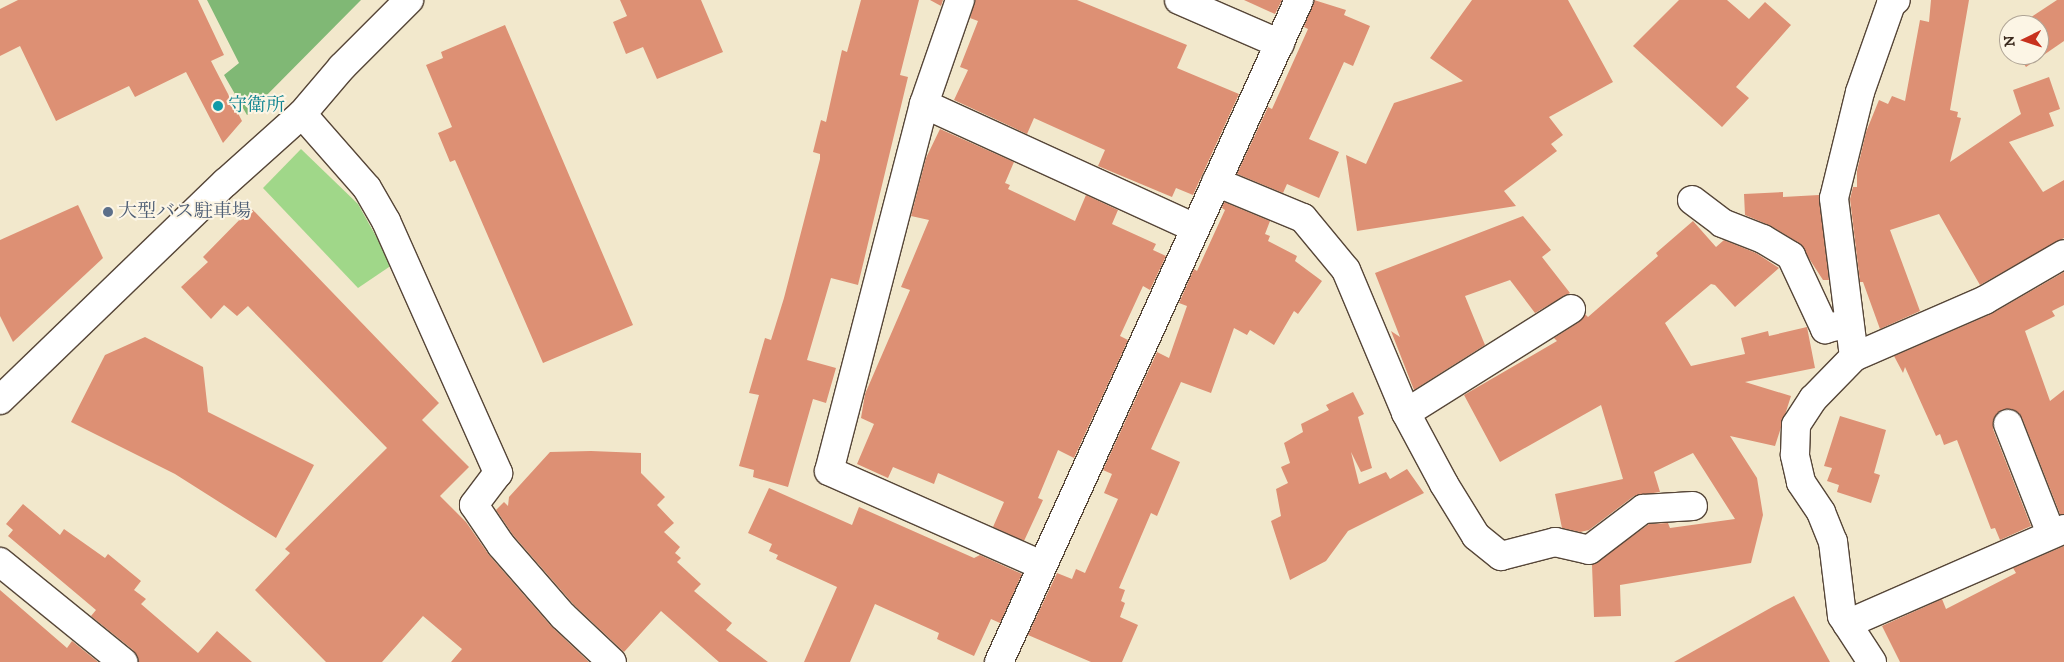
<!DOCTYPE html>
<html>
<head>
<meta charset="utf-8">
<style>
	body { margin:0 }
	#map { position:relative; width:2064px; height:662px; overflow:hidden; background:#f2e8cc; font-family:"IM FELL DW Pica","Noto Serif JP",serif }
	div>[style] { position:absolute }
	.green>* { inset:0; background:#a0d789 }
	.forest>* { inset:0; background:#80b875 }
	.building>* { inset:0; background:#dd9074 }
	.roads { filter:drop-shadow(1px 0 #564638) drop-shadow(-1px 0 #564638) drop-shadow(0 1px #564638) drop-shadow(0 -1px #564638) }
	.minor>* { height:28px; margin:-14px; padding:0 14px; transform-origin:14px; border-radius:14px; background:#fff }
	.dots>* { width:14px; height:14px; translate:-50% -50%; box-sizing:border-box; border:2px solid #fcf5e5; border-radius:50% }
	span { translate:-50% -50%; white-space:nowrap; text-align:center; line-height:1.15; -webkit-text-stroke:4px #fcf5e5; paint-order:stroke }
	.culture-label { font-size:19px; color:#0d838f }
	.left { translate:0 -50%; text-align:left }
	.service-label { font-size:19px; color:#4e5e75 }
	.north { position:absolute; left:1999px; top:15px; width:50px; height:50px; box-sizing:border-box; background:#fcf5e5; border:1px solid #afa495; border-radius:50%; rotate:266deg; font-size:14px; font-weight:700; line-height:20px; text-align:center; color:#3b2a1e }
	.north::after { content:''; display:block; margin:auto; width:18px; height:22px; background:#c8321e; clip-path:polygon(50% 0,100% 100%,50% 72%,0 100%) }
</style>
</head>
<body>
<div id="map">
	<div class="green">
		<div style="clip-path:polygon(301px 149px,358px 204px,392px 265px,358px 288px,263px 188px)"></div>
	</div>
	<div class="forest">
		<div style="clip-path:polygon(207px 0,361px 0,247px 115px,224px 75px,239px 63px)"></div>
	</div>
	<div class="building">
		<div style="clip-path:polygon(18px 0,198px 0,224px 55px,211px 61px,242px 121px,223px 143px,186px 72px,135px 97px,129px 86px,56px 121px,20px 46px,0 56px,0 9px)"></div>
		<div style="clip-path:polygon(620px 0,701px 0,723px 52px,657px 79px,643px 47px,626px 54px,613px 22px,627px 16px)"></div>
		<div style="clip-path:polygon(861px 0,919px 0,900px 75px,908px 77px,858px 285px,831px 278px,807px 360px,836px 368px,826px 403px,813px 399px,788px 487px,753px 477px,754px 470px,739px 466px,759px 395px,749px 393px,765px 338px,771px 340px,784px 298px,820px 159px,820px 154px,813px 152px,821px 120px,826px 122px,842px 50px,847px 52px)"></div>
		<div style="clip-path:polygon(930px 0,943px 0,941px 6px)"></div>
		<div style="clip-path:polygon(975px 0,1077px 0,1187px 45px,1177px 68px,1239px 94px,1193px 195px,1176px 188px,1172px 197px,1098px 166px,1105px 150px,1034px 118px,1027px 134px,954px 100px,968px 70px,960px 67px,978px 21px,970px 18px)"></div>
		<div style="clip-path:polygon(1244px 0,1282px 0,1275px 14px)"></div>
		<div style="clip-path:polygon(1314px 0,1346px 10px,1344px 15px,1370px 26px,1353px 66px,1344px 62px,1309px 139px,1339px 152px,1319px 198px,1287px 184px,1283px 193px,1237px 174px,1268px 107px,1272px 109px,1308px 29px,1304px 27px)"></div>
		<div style="clip-path:polygon(1472px 0,1568px 0,1613px 82px,1549px 117px,1563px 135px,1551px 144px,1557px 151px,1504px 191px,1516px 206px,1357px 231px,1346px 155px,1366px 164px,1394px 103px,1463px 81px,1430px 58px)"></div>
		<div style="clip-path:polygon(1679px 0,1727px 0,1749px 19px,1765px 2px,1791px 25px,1736px 87px,1749px 98px,1722px 127px,1633px 46px)"></div>
		<div style="clip-path:polygon(1931px 0,1969px 0,1950px 110px,1958px 112px,1957px 117px,1961px 118px,1950px 162px,2021px 114px,2013px 90px,2049px 77px,2060px 109px,2049px 113px,2054px 126px,2009px 142px,2043px 192px,2064px 180px,2064px 238px,1980px 285px,1939px 214px,1890px 230px,1920px 311px,1880px 329px,1863px 282px,1860px 282px,1850px 199px,1853px 187px,1857px 187px,1857px 171px,1866px 132px,1879px 100px,1888px 104px,1892px 96px,1905px 101px,1920px 20px,1929px 22px)"></div>
		<div style="clip-path:polygon(2057px 0,2064px 0,2064px 41px,2026px 67px,2018px 55px,2039px 55px,2039px 25px,2019px 25px)"></div>
		<div style="clip-path:polygon(505px 25px,633px 325px,543px 363px,455px 160px,450px 162px,438px 133px,452px 127px,426px 65px,443px 58px,441px 52px)"></div>
		<div style="clip-path:polygon(940px 129px,1014px 162px,1005px 183px,1010px 185px,1008px 189px,1075px 221px,1086px 195px,1118px 210px,1112px 224px,1156px 244px,1153px 250px,1166px 256px,1150px 290px,1143px 286px,1120px 336px,1128px 340px,1074px 458px,1058px 450px,1038px 498px,1043px 500px,1024px 541px,993px 527px,1004px 502px,938px 473px,934px 484px,893px 467px,888px 478px,857px 464px,874px 424px,861px 418px,865px 394px,910px 290px,901px 287px,929px 220px,911px 216px,926px 158px)"></div>
		<div style="clip-path:polygon(1783px 192px,1783px 197px,1819px 195px,1829px 280px,1823px 280px,1799px 243px,1771px 226px,1745px 215px,1744px 194px)"></div>
		<div style="clip-path:polygon(1224px 202px,1270px 221px,1265px 234px,1270px 236px,1268px 241px,1297px 256px,1295px 261px,1322px 281px,1298px 314px,1294px 311px,1274px 345px,1250px 330px,1247px 335px,1234px 328px,1211px 393px,1181px 382px,1151px 449px,1180px 462px,1157px 516px,1151px 513px,1119px 588px,1125px 590px,1121px 601px,1125px 603px,1120px 617px,1138px 625px,1122px 662px,1091px 662px,1028px 635px,1057px 573px,1072px 579px,1076px 569px,1085px 573px,1118px 499px,1104px 493px,1112px 474px,1103px 470px,1157px 352px,1169px 358px,1187px 306px,1179px 303px,1194px 269px,1197px 271px,1225px 210px,1222px 208px)"></div>
		<div style="clip-path:polygon(78px 205px,103px 258px,13px 342px,0 316px,0 240px)"></div>
		<div style="clip-path:polygon(251px 208px,439px 403px,422px 420px,469px 467px,440px 496px,466px 522px,489px 555px,551px 626px,589px 662px,451px 662px,462px 649px,423px 616px,382px 662px,326px 662px,255px 590px,290px 553px,285px 549px,387px 448px,248px 306px,237px 316px,224px 305px,211px 319px,181px 287px,208px 262px,203px 257px)"></div>
		<div style="clip-path:polygon(1523px 216px,1551px 250px,1542px 257px,1570px 293px,1535px 313px,1510px 280px,1465px 296px,1485px 345px,1414px 390px,1391px 331px,1400px 337px,1375px 273px)"></div>
		<div style="clip-path:polygon(1693px 221px,1716px 247px,1724px 240px,1756px 253px,1779px 268px,1735px 307px,1715px 285px,1711px 284px,1665px 323px,1691px 366px,1745px 354px,1741px 338px,1768px 331px,1769px 336px,1807px 327px,1815px 368px,1745px 382px,1791px 396px,1775px 446px,1730px 436px,1757px 478px,1763px 515px,1751px 563px,1620px 585px,1621px 616px,1594px 617px,1592px 565px,1649px 524px,1668px 523px,1670px 528px,1735px 519px,1693px 453px,1654px 472px,1660px 492px,1634px 496px,1589px 530px,1580px 532px,1562px 528px,1555px 494px,1623px 479px,1601px 405px,1500px 462px,1464px 395px,1557px 341px,1554px 338px,1579px 322px,1585px 314px,1588px 317px,1658px 256px,1656px 253px)"></div>
		<div style="clip-path:polygon(2064px 272px,2064px 305px,2052px 311px,2055px 316px,2025px 331px,2050px 401px,2064px 390px,2064px 514px,2060px 514px,2022px 418px,2011px 409px,2002px 410px,1993px 421px,1993px 429px,2031px 526px,2000px 540px,1995px 528px,1991px 529px,1957px 440px,1944px 445px,1940px 434px,1936px 436px,1905px 367px,1903px 373px,1894px 356px,1991px 314px)"></div>
		<div style="clip-path:polygon(145px 337px,203px 367px,208px 412px,314px 465px,276px 538px,175px 474px,71px 422px,105px 355px)"></div>
		<div style="clip-path:polygon(1353px 392px,1364px 414px,1358px 417px,1372px 468px,1361px 472px,1351px 452px,1359px 484px,1386px 472px,1390px 479px,1407px 469px,1424px 493px,1348px 531px,1326px 561px,1290px 580px,1271px 521px,1281px 516px,1276px 489px,1288px 483px,1281px 467px,1290px 463px,1284px 443px,1303px 432px,1301px 424px,1329px 410px,1326px 405px)"></div>
		<div style="clip-path:polygon(1840px 416px,1886px 430px,1874px 473px,1880px 475px,1871px 503px,1837px 492px,1839px 485px,1827px 481px,1832px 468px,1824px 466px)"></div>
		<div style="clip-path:polygon(591px 451px,641px 453px,641px 473px,665px 497px,657px 505px,674px 523px,664px 532px,680px 547px,675px 553px,681px 558px,677px 562px,701px 584px,694px 591px,732px 623px,726px 630px,768px 662px,719px 662px,661px 611px,624px 652px,574px 605px,513px 535px,496px 510px,504px 502px,508px 506px,509px 497px,550px 452px)"></div>
		<div style="clip-path:polygon(769px 488px,852px 525px,859px 507px,974px 558px,980px 555px,1022px 574px,1000px 623px,991px 619px,974px 656px,937px 639px,939px 633px,875px 604px,850px 662px,804px 662px,837px 587px,776px 559px,778px 555px,769px 551px,772px 544px,748px 533px)"></div>
		<div style="clip-path:polygon(23px 504px,60px 535px,64px 529px,105px 558px,108px 554px,141px 581px,134px 590px,146px 599px,141px 604px,198px 653px,217px 631px,252px 662px,138px 662px,133px 650px,91px 616px,96px 610px,8px 536px,13px 530px,6px 524px)"></div>
		<div style="clip-path:polygon(2064px 546px,2064px 662px,1900px 662px,1882px 626px,1942px 599px,1946px 609px,2016px 573px,2013px 568px)"></div>
		<div style="clip-path:polygon(0 590px,67px 648px,72px 641px,98px 662px,0 662px)"></div>
		<div style="clip-path:polygon(1794px 596px,1830px 662px,1674px 662px,1774px 606px)"></div>
	</div>
	<div class="roads">
		<div class="minor">
			<div style="left:960px;top:0;width:110px;rotate:109.1deg"></div>
			<div style="left:924px;top:104px;width:379px;rotate:104.5deg"></div>
			<div style="left:829px;top:471px;width:232px;rotate:23.9deg"></div>
			<div style="left:1179px;top:0;width:110px;rotate:23.5deg"></div>
			<div style="left:924px;top:104px;width:298px;rotate:24.6deg"></div>
			<div style="left:302px;top:114px;width:98px;rotate:48.7deg"></div>
			<div style="left:367px;top:188px;width:38px;rotate:60deg"></div>
			<div style="left:386px;top:221px;width:276px;rotate:66deg"></div>
			<div style="left:498px;top:473px;width:40px;rotate:127deg"></div>
			<div style="left:474px;top:505px;width:48px;rotate:56deg"></div>
			<div style="left:501px;top:545px;width:94px;rotate:48.9deg"></div>
			<div style="left:563px;top:616px;width:67px;rotate:43.2deg"></div>
			<div style="left:1216px;top:182px;width:94px;rotate:22.5deg"></div>
			<div style="left:1303px;top:218px;width:67px;rotate:50.4deg"></div>
			<div style="left:1346px;top:270px;width:155px;rotate:67.2deg"></div>
			<div style="left:1406px;top:413px;width:81px;rotate:61.8deg"></div>
			<div style="left:1444px;top:484px;width:61px;rotate:58.4deg"></div>
			<div style="left:1476px;top:536px;width:32px;rotate:39deg"></div>
			<div style="left:1501px;top:556px;width:56px;rotate:-14.5deg"></div>
			<div style="left:1555px;top:542px;width:35px;rotate:13deg"></div>
			<div style="left:1589px;top:550px;width:68px;rotate:-37.2deg"></div>
			<div style="left:1643px;top:509px;width:50px;rotate:-3.4deg"></div>
			<div style="left:1692px;top:200px;width:38px;rotate:37deg"></div>
			<div style="left:1722px;top:223px;width:44px;rotate:21.3deg"></div>
			<div style="left:1763px;top:239px;width:33px;rotate:31deg"></div>
			<div style="left:1791px;top:256px;width:81px;rotate:65deg"></div>
			<div style="left:1825px;top:329px;width:25px;rotate:-14deg"></div>
			<div style="left:1854px;top:357px;width:160px;rotate:-97.2deg"></div>
			<div style="left:1834px;top:198px;width:109px;rotate:-76.2deg"></div>
			<div style="left:1860px;top:92px;width:93px;rotate:-70.6deg"></div>
			<div style="left:1891px;top:4px;width:6px;rotate:-39deg"></div>
			<div style="left:0;top:400px;width:313px;rotate:-44deg"></div>
			<div style="left:225px;top:183px;width:103px;rotate:-41.9deg"></div>
			<div style="left:302px;top:114px;width:62px;rotate:-49.6deg"></div>
			<div style="left:342px;top:67px;width:95px;rotate:-45deg"></div>
			<div style="left:1406px;top:413px;width:195px;rotate:-32.2deg"></div>
			<div style="left:2008px;top:424px;width:118px;rotate:68.6deg"></div>
			<div style="left:0;top:562px;width:159px;rotate:39.1deg"></div>
			<div style="left:1847px;top:624px;width:237px;rotate:-23.6deg"></div>
			<div style="left:999px;top:662px;width:727px;rotate:-65.62deg"></div>
			<div style="left:1872px;top:662px;width:55px;rotate:-123.1deg"></div>
			<div style="left:1842px;top:616px;width:75px;rotate:-96.9deg"></div>
			<div style="left:1833px;top:542px;width:32px;rotate:-112deg"></div>
			<div style="left:1821px;top:512px;width:36px;rotate:-124deg"></div>
			<div style="left:1801px;top:482px;width:28px;rotate:-103deg"></div>
			<div style="left:1795px;top:455px;width:30px;rotate:-88deg"></div>
			<div style="left:1796px;top:425px;width:31px;rotate:-57deg"></div>
			<div style="left:1813px;top:399px;width:59px;rotate:-45.7deg"></div>
			<div style="left:1854px;top:357px;width:143px;rotate:-23.5deg"></div>
			<div style="left:1985px;top:300px;width:91px;rotate:-30.2deg"></div>
		</div>
	</div>
	<div class="dots">
		<div style="left:218px;top:106px;background:#0f9aa8"></div>
		<div style="left:108px;top:212px;background:#5c6f8a"></div>
	</div>
	<div class="culture-label">
		<span class="left" style="left:228px;top:106px">守衛所</span>
	</div>
	<div class="service-label">
		<span class="left" style="left:118px;top:212px">大型バス駐車場</span>
	</div>
	<div class="north">N</div>
</div>
</body>
</html>
